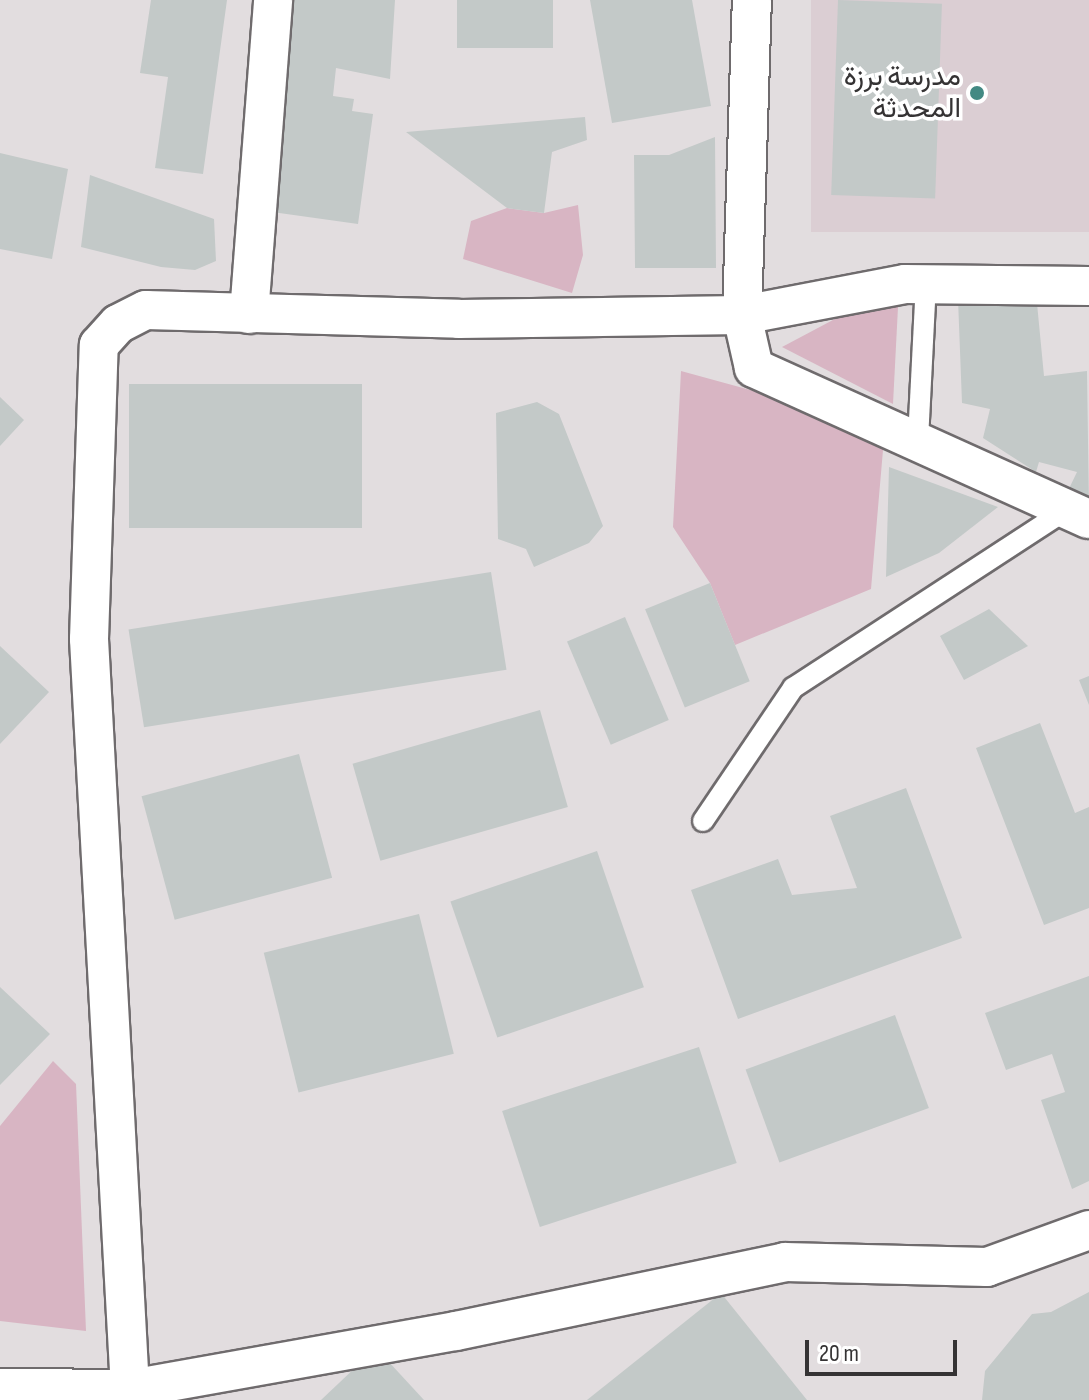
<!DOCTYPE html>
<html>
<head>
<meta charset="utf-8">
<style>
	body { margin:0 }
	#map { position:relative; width:1089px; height:1400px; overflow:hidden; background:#e2dddf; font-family:"Sofia Sans Condensed",Vazirmatn,sans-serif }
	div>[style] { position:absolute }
	.built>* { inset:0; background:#dbced3; transform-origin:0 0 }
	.green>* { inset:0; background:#d8b5c3 }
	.building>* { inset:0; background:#c3c9c8; transform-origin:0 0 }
	.roads { filter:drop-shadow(2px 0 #6f6b6d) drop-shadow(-2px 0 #6f6b6d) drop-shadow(0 2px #6f6b6d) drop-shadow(0 -2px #6f6b6d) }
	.service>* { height:20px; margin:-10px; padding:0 10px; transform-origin:10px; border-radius:10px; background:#fff }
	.minor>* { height:38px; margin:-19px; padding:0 19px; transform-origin:19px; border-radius:19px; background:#fff }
	.dots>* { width:22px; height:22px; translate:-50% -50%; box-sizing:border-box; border:4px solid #fff; border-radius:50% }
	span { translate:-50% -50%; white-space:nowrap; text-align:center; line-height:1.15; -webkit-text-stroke:7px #fff; paint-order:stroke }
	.poi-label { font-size:28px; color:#353334 }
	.right { translate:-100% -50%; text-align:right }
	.scale { position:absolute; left:805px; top:1340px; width:152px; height:36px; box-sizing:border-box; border:4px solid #353334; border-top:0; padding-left:10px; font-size:24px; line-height:28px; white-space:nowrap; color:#353334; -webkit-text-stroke:6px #fff; paint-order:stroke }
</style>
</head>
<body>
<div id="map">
	<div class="built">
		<div style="left:811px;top:0;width:278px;height:232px"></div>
	</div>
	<div class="green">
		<div style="clip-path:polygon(578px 205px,583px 255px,572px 293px,463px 259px,471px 221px,507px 208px,544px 213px)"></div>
		<div style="clip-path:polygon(865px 303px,898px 307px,893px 404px,782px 347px)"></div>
		<div style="clip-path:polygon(681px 371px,885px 427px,871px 589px,735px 645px,710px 583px,673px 527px)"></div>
		<div style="clip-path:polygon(53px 1061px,76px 1084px,86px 1331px,0 1321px,0 1126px)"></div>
	</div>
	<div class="building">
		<div style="clip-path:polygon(151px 0,227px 0,203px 174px,155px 168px,168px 77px,140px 73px)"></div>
		<div style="clip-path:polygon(291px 0,395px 0,390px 79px,336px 68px,333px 96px,354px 99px,352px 111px,373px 114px,358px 224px,265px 211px)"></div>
		<div style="left:457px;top:0;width:96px;height:48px"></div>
		<div style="clip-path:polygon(590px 0,692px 0,711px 106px,612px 123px)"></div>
		<div style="left:838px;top:0;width:104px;height:195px;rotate:2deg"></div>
		<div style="clip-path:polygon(585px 117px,587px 140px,552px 152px,544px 213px,507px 208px,406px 132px)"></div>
		<div style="clip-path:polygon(715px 137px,716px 268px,635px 268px,634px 155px,669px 155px)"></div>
		<div style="clip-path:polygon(0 153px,68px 169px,52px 259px,0 249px)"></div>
		<div style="clip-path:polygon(90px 175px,214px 219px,216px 261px,195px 270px,161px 267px,81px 247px)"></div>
		<div style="clip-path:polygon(1036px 293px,1044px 376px,1087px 371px,1089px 511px,1064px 499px,1077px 472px,1039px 462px,1036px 472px,983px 438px,990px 409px,962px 403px,958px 299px)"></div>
		<div style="left:129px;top:384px;width:233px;height:144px"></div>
		<div style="clip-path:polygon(0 397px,24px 420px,0 446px)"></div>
		<div style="clip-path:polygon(537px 402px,559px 414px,603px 526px,589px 543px,534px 567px,526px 549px,498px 539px,496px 413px)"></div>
		<div style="clip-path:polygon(889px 467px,998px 507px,939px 553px,886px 577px)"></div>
		<div style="left:491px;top:572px;width:99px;height:367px;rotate:81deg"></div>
		<div style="left:710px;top:583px;width:106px;height:70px;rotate:68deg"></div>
		<div style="clip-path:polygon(989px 609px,1028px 646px,964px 680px,940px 636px)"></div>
		<div style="left:625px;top:617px;width:112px;height:63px;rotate:67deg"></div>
		<div style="clip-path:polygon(0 646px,49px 692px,0 744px)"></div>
		<div style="clip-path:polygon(1089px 676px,1089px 705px,1079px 680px)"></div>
		<div style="left:540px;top:710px;width:101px;height:195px;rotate:74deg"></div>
		<div style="clip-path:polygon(1040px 723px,1075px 813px,1089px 807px,1089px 908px,1044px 925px,976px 748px)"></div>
		<div style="left:299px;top:754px;width:128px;height:163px;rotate:75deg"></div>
		<div style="clip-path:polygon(906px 788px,962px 938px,738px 1019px,691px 890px,778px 859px,792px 895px,857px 888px,830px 816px)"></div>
		<div style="left:597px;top:851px;width:144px;height:155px;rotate:71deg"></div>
		<div style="left:419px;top:914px;width:144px;height:160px;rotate:76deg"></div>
		<div style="clip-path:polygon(1089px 976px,1089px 1181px,1072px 1189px,1041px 1100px,1065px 1092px,1052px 1054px,1006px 1070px,985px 1013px)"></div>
		<div style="clip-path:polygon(0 987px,50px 1034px,0 1085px)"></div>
		<div style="left:895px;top:1015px;width:99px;height:159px;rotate:70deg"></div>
		<div style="left:699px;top:1047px;width:122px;height:207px;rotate:72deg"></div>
		<div style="clip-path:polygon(1089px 1292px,1089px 1400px,982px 1400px,985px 1371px,1032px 1314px,1051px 1312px)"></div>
		<div style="clip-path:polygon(721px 1293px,807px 1400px,587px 1400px)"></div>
		<div style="clip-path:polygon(376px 1348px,424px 1400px,321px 1400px)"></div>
	</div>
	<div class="roads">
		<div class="service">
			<div style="left:918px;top:440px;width:156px;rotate:-87.1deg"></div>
			<div style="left:703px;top:821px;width:161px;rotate:-55.9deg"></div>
			<div style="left:793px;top:688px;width:332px;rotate:-33.1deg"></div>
		</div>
		<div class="minor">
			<div style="left:1089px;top:286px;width:184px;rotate:-179.4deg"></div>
			<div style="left:905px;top:284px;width:166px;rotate:169.2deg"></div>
			<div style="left:742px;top:315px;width:54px;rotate:77.2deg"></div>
			<div style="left:754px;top:368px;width:367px;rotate:24.3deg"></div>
			<div style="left:249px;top:314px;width:315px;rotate:-85.6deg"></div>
			<div style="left:0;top:1388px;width:130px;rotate:0.4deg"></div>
			<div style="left:130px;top:1389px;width:751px;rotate:-93.13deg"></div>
			<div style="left:89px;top:639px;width:294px;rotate:-88.1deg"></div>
			<div style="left:99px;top:345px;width:28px;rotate:-48deg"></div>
			<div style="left:118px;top:324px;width:31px;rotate:-27deg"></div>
			<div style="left:146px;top:310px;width:313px;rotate:1.6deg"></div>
			<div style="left:459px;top:319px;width:283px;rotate:-0.8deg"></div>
			<div style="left:742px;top:315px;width:315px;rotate:-88.2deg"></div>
			<div style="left:130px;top:1389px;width:331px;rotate:-10.1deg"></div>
			<div style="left:456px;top:1331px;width:336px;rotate:-11.8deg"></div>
			<div style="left:785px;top:1262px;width:202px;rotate:1.4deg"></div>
			<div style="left:987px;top:1267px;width:109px;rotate:-19.9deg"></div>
		</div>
	</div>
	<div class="dots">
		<div style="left:977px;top:93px;background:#438983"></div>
	</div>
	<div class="poi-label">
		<span class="right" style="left:961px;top:93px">مدرسة برزة<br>المحدثة</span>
	</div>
	<div class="scale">20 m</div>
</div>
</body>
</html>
